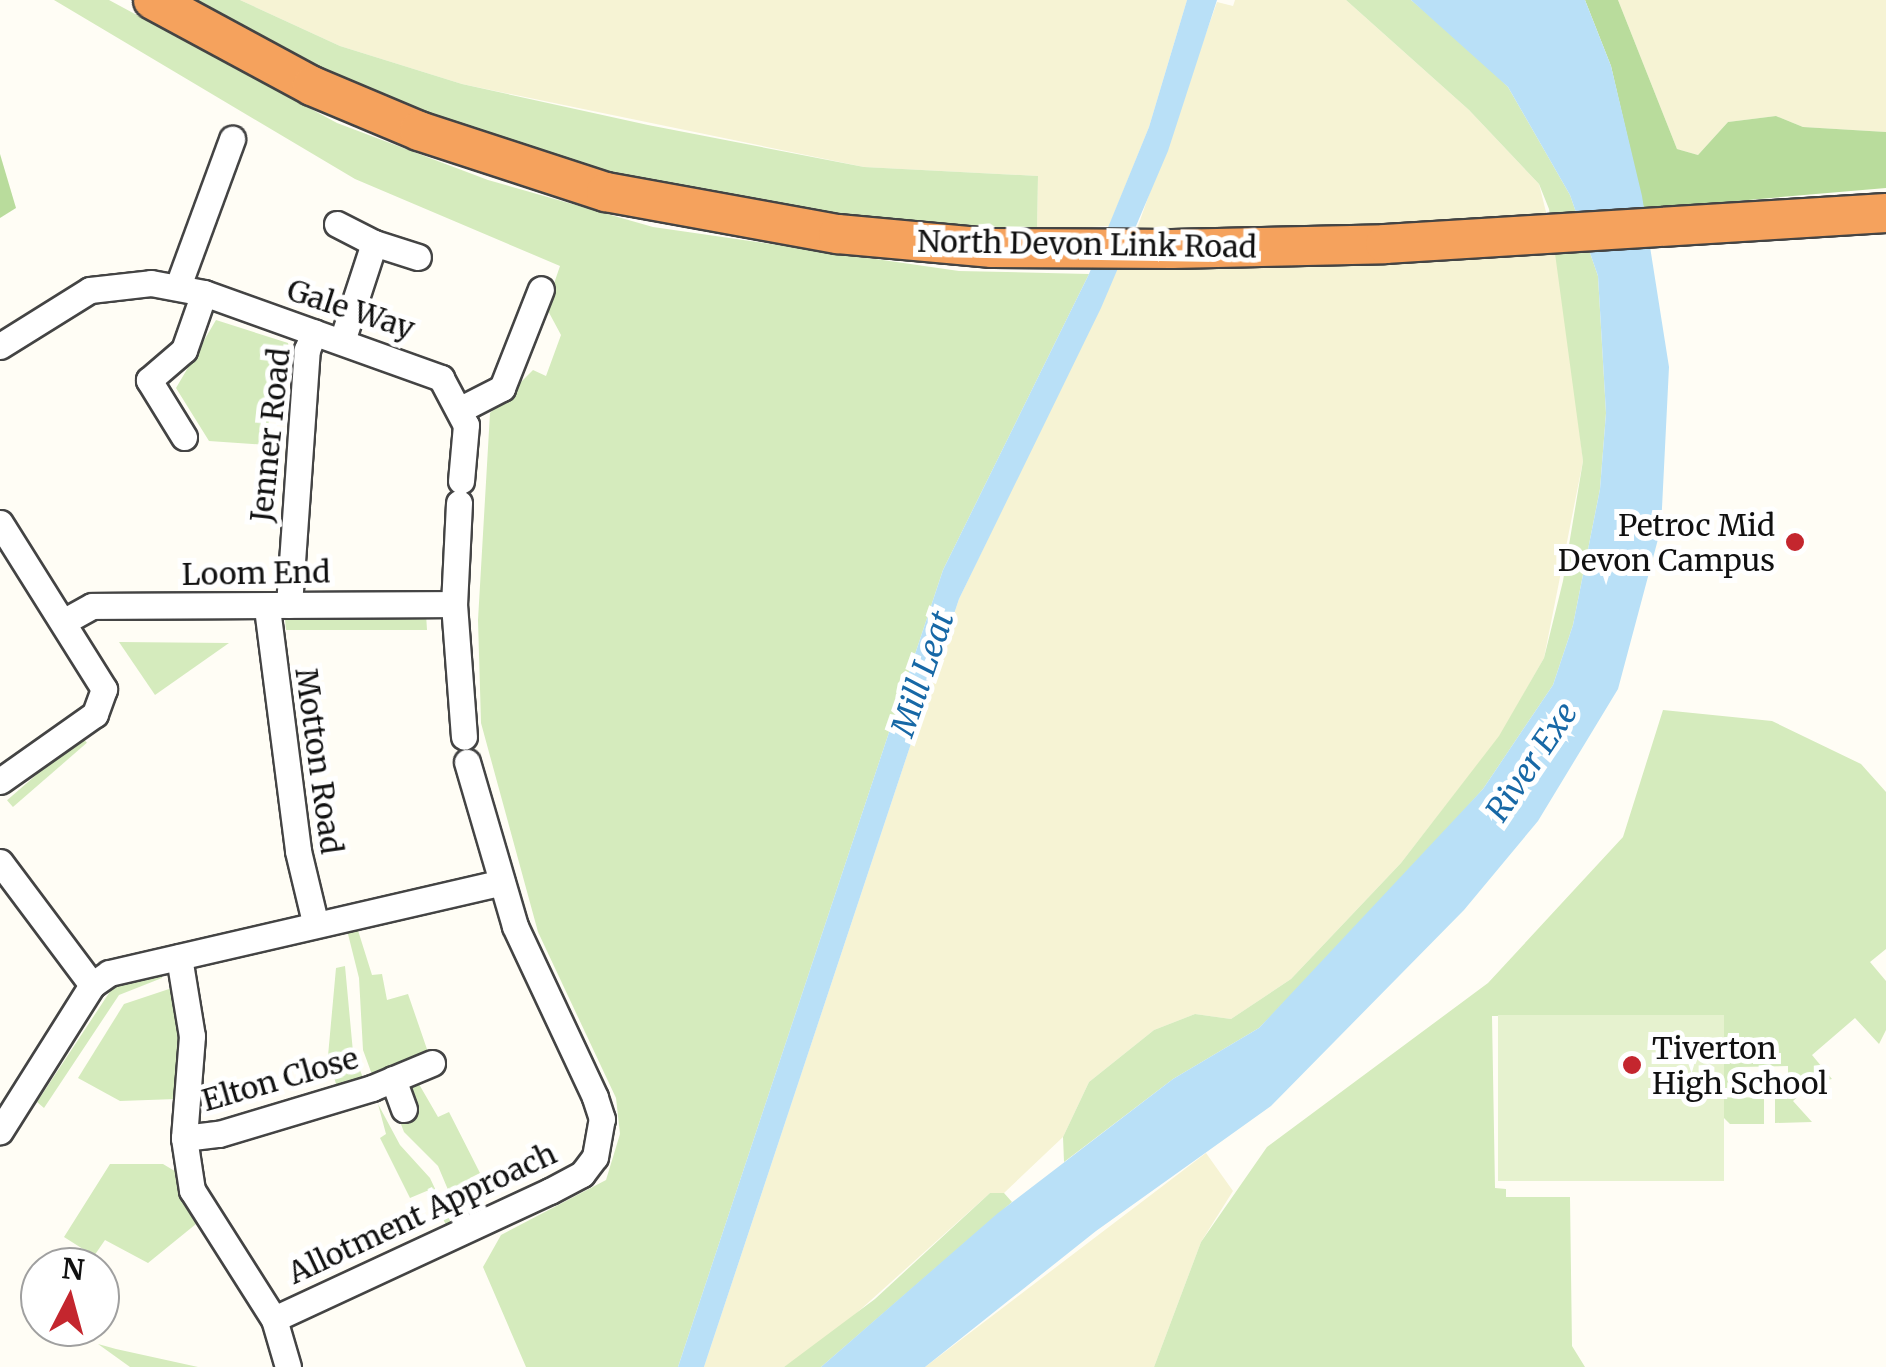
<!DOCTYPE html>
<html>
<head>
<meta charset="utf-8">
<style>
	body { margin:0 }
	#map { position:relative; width:1886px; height:1367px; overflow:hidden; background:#fffdf5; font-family:Merriweather,serif }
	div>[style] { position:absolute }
	.farmland>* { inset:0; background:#f6f3d4 }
	.green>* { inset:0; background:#d5ebbd; transform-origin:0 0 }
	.forest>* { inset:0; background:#b9dc9c }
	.pitch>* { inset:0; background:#e6f2cf; transform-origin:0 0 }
	.water>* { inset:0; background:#b9e0f7 }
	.roads { filter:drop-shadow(2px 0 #444) drop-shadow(-2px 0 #444) drop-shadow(0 2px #444) drop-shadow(0 -2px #444) }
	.minor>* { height:25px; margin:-12.5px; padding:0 12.5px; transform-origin:12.5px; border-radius:12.5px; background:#fff }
	.highway>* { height:38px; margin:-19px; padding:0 19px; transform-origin:19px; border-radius:19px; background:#f5a25d }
	.dots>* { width:28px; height:28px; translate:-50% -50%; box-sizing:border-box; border:5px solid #fff; border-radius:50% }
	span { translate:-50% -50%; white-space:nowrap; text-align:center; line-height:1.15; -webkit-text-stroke:10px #fff; paint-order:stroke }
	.street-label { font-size:30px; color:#111 }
	.poi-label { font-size:30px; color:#111 }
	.right { translate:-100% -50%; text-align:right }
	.left { translate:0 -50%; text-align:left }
	.water-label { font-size:32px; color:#1768a6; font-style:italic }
	.north { position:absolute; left:20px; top:1247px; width:100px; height:100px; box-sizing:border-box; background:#fff; border:2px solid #a0a0a0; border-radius:50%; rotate:6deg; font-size:28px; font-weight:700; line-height:40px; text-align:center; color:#111 }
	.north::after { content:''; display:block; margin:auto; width:35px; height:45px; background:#c4262e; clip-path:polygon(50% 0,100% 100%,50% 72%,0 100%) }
</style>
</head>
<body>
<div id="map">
	<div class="farmland">
		<div style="clip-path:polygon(240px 0,1187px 0,1149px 127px,1109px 226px,1037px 230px,1038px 176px,864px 167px,462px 84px,340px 46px)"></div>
		<div style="clip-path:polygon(1235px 0,1346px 0,1469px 110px,1539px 184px,1561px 272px,1583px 461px,1544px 658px,1500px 736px,1401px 863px,1291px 979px,1231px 1019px,1195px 1014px,1154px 1030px,1089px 1082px,1063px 1137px,1004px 1193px,990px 1193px,830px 1337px,784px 1367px,704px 1367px,959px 599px,1138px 226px,1217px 2px,1233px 6px)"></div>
		<div style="clip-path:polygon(1618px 0,1886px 0,1886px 132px,1803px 127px,1776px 116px,1728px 122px,1698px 155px,1677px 149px)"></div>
		<div style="clip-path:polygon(1206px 1153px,1233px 1191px,1201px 1242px,1154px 1367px,925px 1367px)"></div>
	</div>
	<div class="green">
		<div style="clip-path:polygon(54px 0,109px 0,337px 123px,488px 180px,653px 227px,959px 271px,1089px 274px,943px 570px,678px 1367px,526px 1367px,483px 1267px,501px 1235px,606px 1180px,620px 1134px,616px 1098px,538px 932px,481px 723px,478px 620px,490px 413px,533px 370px,546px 376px,561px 335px,546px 307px,560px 266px,355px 179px)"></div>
		<div style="clip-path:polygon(187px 0,240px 0,340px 46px,462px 84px,648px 125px,864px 167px,1038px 176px,1037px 230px,804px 213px,549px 158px,324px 72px)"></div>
		<div style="clip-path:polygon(1346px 0,1411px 0,1474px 53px,1508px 87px,1570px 195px,1598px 276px,1606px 413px,1600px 489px,1573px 625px,1553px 685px,1483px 789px,1379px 905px,1259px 1028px,1173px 1079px,1064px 1162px,1063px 1137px,1089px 1082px,1154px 1030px,1195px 1014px,1231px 1019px,1291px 979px,1401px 863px,1499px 736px,1544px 658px,1563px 581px,1583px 461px,1549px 209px,1539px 184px,1469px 110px)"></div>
		<div style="clip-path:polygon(216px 320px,288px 343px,290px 353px,274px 352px,267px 445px,209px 441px,176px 388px)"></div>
		<div style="clip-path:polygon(426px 614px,427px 630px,286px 630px,285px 619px)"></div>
		<div style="clip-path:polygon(119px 642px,229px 643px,155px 695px)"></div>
		<div style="clip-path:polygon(1663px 710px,1772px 721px,1861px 764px,1886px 792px,1886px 949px,1870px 962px,1886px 981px,1886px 1030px,1879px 1044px,1855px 1018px,1812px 1055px,1832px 1079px,1813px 1083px,1793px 1101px,1812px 1122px,1775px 1123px,1775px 1099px,1788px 1098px,1788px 1066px,1738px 1067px,1737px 1097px,1764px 1098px,1764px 1124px,1730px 1124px,1724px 1118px,1723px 1015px,1492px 1016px,1495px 1188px,1506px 1189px,1506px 1197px,1570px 1197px,1572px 1346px,1585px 1367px,1154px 1367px,1201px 1242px,1267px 1147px,1488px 983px,1623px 837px)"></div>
		<div style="left:81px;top:736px;width:9px;height:98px;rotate:49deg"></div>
		<div style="clip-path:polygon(356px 924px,372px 975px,382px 974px,387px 1000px,408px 994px,429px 1055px,374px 1080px,363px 1050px,359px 978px,346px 926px)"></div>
		<div style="clip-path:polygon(345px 966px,353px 1052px,365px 1083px,338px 1091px,328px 1056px,336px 968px)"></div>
		<div style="clip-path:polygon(161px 972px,162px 978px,119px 995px,44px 1108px,37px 1102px,115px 984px)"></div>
		<div style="clip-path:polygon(175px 987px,181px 1016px,176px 1099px,120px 1101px,78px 1078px,124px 1004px)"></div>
		<div style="clip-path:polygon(416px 1079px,438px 1117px,449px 1112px,480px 1173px,470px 1178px,485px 1208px,462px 1223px,438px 1166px,404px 1132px,397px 1114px)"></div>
		<div style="clip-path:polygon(378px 1104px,400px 1145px,430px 1178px,452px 1225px,447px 1227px,429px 1190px,410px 1198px,380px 1138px,386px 1134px)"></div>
		<div style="clip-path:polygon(110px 1164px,163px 1164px,178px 1173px,196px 1224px,148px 1263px,105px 1240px,94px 1256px,64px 1237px)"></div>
		<div style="clip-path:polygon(990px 1193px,1004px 1193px,1012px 1202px,821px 1367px,784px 1367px,875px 1299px)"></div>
		<div style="clip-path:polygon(98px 1344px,116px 1349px,198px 1367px,130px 1367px)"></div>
	</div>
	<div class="forest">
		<div style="clip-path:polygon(1585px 0,1618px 0,1677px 149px,1698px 155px,1728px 122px,1776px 116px,1803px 127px,1886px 132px,1886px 188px,1644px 209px,1611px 66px)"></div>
		<div style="clip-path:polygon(0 154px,16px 208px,0 218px)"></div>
	</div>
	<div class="pitch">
		<div style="left:1724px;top:1015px;width:166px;height:226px;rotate:90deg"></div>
	</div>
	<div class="water">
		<div style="clip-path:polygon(1187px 0,1217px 0,1168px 151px,1101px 308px,959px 599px,704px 1367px,678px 1367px,943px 570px,1089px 274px,1149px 127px)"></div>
		<div style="clip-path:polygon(1411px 0,1585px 0,1611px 66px,1642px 196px,1669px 367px,1661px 528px,1618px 689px,1538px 821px,1464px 910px,1271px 1106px,1096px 1231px,925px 1367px,821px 1367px,998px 1213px,1173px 1079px,1259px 1028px,1483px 789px,1553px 685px,1573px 625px,1600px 489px,1606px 413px,1598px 276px,1570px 195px,1508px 87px)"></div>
	</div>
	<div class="roads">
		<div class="minor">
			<div style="left:337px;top:224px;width:42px;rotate:27.2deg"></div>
			<div style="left:178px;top:286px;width:157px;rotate:-69.8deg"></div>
			<div style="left:342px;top:341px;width:103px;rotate:-71.9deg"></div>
			<div style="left:374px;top:243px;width:46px;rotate:17.7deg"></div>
			<div style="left:0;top:346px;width:106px;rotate:-31.9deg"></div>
			<div style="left:90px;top:290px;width:61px;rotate:-6.5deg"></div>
			<div style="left:151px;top:283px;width:54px;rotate:10.7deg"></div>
			<div style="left:204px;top:293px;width:252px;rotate:19.7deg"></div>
			<div style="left:441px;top:378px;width:53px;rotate:62deg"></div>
			<div style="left:466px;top:425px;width:56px;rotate:95.1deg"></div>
			<div style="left:463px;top:408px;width:44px;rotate:-27.1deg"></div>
			<div style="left:502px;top:388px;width:106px;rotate:-68.5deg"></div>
			<div style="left:184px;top:437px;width:67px;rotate:-121.6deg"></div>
			<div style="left:149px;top:380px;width:46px;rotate:-40.6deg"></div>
			<div style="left:184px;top:350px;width:60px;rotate:-70.7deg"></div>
			<div style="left:459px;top:503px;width:101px;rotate:92.8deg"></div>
			<div style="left:454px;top:604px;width:133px;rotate:85.7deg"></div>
			<div style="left:0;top:523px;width:196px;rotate:57.9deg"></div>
			<div style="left:104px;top:689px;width:27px;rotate:110deg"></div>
			<div style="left:95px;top:714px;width:116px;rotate:144.8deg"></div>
			<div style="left:289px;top:605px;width:256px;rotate:-86deg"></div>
			<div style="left:307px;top:350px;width:19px;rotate:-69deg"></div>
			<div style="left:267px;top:608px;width:245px;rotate:82.7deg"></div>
			<div style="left:298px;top:851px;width:73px;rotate:76.5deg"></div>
			<div style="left:63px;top:622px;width:33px;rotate:-29deg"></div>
			<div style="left:92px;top:606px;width:362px;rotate:-0.3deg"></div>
			<div style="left:0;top:862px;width:154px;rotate:53.2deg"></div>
			<div style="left:92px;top:985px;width:173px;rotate:122.2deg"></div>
			<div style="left:179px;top:957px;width:80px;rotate:80.7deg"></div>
			<div style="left:192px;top:1036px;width:102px;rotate:94.5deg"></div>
			<div style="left:184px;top:1138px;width:53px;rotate:81.3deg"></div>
			<div style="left:192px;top:1190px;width:153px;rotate:57.6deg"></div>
			<div style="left:274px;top:1319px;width:50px;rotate:73.7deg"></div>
			<div style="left:92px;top:985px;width:21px;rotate:-35deg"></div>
			<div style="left:109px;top:973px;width:403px;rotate:-13deg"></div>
			<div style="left:393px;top:1079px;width:32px;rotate:70deg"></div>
			<div style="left:184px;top:1138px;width:35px;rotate:-7deg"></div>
			<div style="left:219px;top:1134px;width:160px;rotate:-16.7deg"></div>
			<div style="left:372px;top:1088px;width:65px;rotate:-22.6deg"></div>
			<div style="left:274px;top:1319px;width:304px;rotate:-24.9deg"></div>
			<div style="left:550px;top:1191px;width:36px;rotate:-28deg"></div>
			<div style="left:582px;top:1174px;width:21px;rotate:-53deg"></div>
			<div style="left:595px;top:1157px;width:39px;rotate:-80deg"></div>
			<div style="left:602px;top:1119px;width:23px;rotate:-108deg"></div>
			<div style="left:595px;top:1097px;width:189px;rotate:-115.1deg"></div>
			<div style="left:515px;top:926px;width:171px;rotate:-106.3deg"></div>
		</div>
		<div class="highway">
			<div style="left:153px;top:0;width:181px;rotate:28.4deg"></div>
			<div style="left:312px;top:86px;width:116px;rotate:22.8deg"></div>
			<div style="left:419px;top:131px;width:197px;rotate:18.1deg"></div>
			<div style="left:606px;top:192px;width:236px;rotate:10.3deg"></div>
			<div style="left:838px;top:234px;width:155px;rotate:5.2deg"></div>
			<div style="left:992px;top:248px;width:180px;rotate:0.3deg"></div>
			<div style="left:1172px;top:249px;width:213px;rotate:-1.3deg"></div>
			<div style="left:1385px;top:244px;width:502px;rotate:-3.54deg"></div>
		</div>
	</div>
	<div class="dots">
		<div style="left:1795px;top:542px;background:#c4262e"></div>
		<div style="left:1632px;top:1065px;background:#c4262e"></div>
	</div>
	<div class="street-label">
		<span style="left:1087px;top:244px;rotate:1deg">North Devon Link Road</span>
		<span style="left:351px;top:309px;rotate:18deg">Gale Way</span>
		<span style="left:270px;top:435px;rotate:-84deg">Jenner Road</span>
		<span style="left:256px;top:573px;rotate:-1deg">Loom End</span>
		<span style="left:319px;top:761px;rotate:82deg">Motton Road</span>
		<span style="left:280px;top:1079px;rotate:-16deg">Elton Close</span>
		<span style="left:422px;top:1213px;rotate:-25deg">Allotment Approach</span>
	</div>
	<div class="poi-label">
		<span class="right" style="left:1775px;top:542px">Petroc Mid<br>Devon Campus</span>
		<span class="left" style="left:1652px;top:1065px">Tiverton<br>High School</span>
	</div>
	<div class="water-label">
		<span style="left:923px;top:674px;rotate:-71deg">Mill Leat</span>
		<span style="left:1532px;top:762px;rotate:-56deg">River Exe</span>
	</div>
	<div class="north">N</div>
</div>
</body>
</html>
